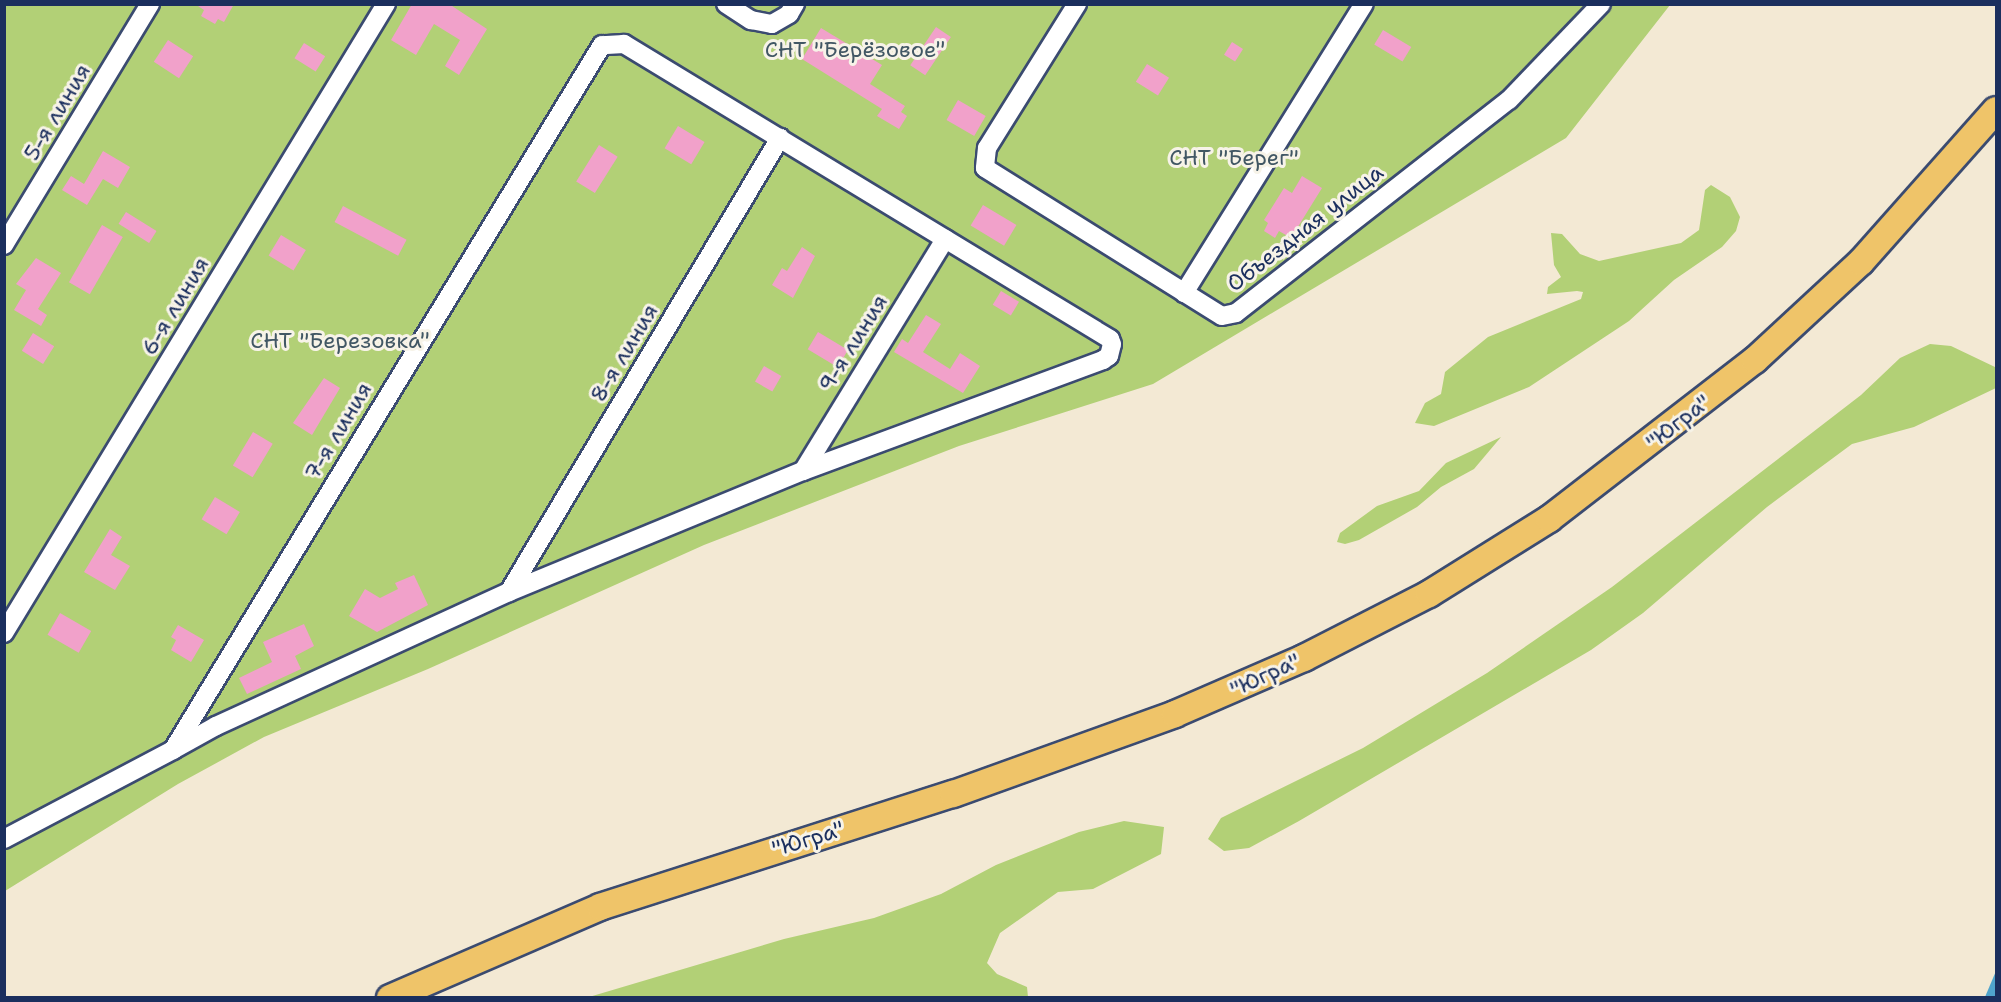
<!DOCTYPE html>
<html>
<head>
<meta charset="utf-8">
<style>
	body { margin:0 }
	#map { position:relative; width:2001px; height:1002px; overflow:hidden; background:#f3e9d4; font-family:"Shantell Sans",sans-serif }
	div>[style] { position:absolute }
	.green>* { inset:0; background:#b2d076 }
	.water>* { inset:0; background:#50a4cc }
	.building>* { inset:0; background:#f1a1ca; transform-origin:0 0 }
	.roads { filter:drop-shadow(2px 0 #3b4b70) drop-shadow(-2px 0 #3b4b70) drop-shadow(0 2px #3b4b70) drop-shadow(0 -2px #3b4b70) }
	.minor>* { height:18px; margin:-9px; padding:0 9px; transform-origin:9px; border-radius:9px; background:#fff }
	.highway>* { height:26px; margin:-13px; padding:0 13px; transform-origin:13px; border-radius:13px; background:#efc469 }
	span { translate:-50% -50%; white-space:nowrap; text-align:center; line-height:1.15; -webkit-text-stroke:6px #f7f3e8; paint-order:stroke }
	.park-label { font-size:22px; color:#415764 }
	.street-label { font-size:22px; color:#1b2f5e }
	.frame { position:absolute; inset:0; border:6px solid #1b2f5e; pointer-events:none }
</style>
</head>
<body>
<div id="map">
	<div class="green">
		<div style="clip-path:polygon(5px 5px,1670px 5px,1566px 138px,1153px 384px,959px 446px,704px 545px,428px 669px,264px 737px,178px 784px,5px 891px)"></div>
		<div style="clip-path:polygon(1711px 185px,1730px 197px,1740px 217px,1736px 231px,1722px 247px,1674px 280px,1629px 321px,1529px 387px,1434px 426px,1415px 423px,1425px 403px,1441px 394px,1445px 372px,1488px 337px,1581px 299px,1583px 292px,1577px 291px,1547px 294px,1548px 287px,1561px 277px,1554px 265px,1551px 233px,1562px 234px,1580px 254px,1599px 261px,1681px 243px,1699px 230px,1705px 190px)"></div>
		<div style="clip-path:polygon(1930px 344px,1951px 346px,1995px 367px,1996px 388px,1914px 427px,1852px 444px,1767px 507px,1643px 613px,1591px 650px,1299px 821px,1249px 848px,1224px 851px,1208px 839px,1221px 818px,1363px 748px,1487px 673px,1612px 587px,1861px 395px,1900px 358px)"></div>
		<div style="clip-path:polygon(1501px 437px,1474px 469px,1441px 487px,1417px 507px,1359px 540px,1345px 544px,1337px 542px,1340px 533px,1377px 506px,1419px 491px,1446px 463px)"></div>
		<div style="clip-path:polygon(1124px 821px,1164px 827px,1161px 854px,1093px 889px,1058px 892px,1000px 933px,987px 963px,997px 974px,1027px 987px,1028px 997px,589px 997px,784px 939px,874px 918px,941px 894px,996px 865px,1079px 832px)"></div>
	</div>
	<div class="water">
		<div style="clip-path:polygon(1996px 971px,1996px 997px,1985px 997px)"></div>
	</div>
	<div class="building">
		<div style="clip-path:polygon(195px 4px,234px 4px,224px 22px,218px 19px,215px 24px,201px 16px,204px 10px)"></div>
		<div style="clip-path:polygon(412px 4px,449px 4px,487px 29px,459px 75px,445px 66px,460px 40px,434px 24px,416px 55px,391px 40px)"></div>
		<div style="left:936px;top:27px;width:18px;height:46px;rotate:34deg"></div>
		<div style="clip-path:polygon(821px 28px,882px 65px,870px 84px,905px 106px,901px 112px,907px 116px,899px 129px,877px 116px,882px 109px,802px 59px)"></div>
		<div style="left:1383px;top:30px;width:33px;height:17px;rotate:31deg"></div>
		<div style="left:168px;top:40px;width:30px;height:26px;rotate:33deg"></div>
		<div style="left:1232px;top:42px;width:13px;height:15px;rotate:32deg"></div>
		<div style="left:304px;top:43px;width:25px;height:18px;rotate:32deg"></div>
		<div style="left:1147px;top:64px;width:26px;height:21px;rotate:32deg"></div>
		<div style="left:958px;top:100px;width:32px;height:23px;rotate:30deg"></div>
		<div style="left:678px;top:126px;width:31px;height:26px;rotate:31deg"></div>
		<div style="left:599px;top:145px;width:22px;height:43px;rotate:32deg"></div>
		<div style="clip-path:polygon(103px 151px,130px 167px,118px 188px,103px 179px,87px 205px,62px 190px,71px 176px,84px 184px)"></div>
		<div style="clip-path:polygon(1302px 176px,1322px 188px,1291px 238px,1279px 231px,1275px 238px,1264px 231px,1268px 223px,1264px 220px,1284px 188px,1292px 193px)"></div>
		<div style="left:983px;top:205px;width:39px;height:24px;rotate:31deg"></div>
		<div style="left:343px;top:206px;width:72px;height:18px;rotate:28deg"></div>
		<div style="left:126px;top:212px;width:36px;height:14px;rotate:32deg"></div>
		<div style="left:102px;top:225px;width:24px;height:66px;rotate:30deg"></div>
		<div style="left:281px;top:235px;width:29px;height:24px;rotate:31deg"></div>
		<div style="clip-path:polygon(802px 247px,815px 256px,793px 298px,772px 285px,782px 268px,787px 271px)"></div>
		<div style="clip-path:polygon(36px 258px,61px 273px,38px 309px,47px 315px,41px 326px,14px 310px,26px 290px,16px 284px)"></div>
		<div style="left:1001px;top:291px;width:21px;height:16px;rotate:31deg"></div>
		<div style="clip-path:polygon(926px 315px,941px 324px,923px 352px,950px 369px,960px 353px,980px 366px,963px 393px,894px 352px,902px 339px,908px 343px)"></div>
		<div style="left:818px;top:332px;width:35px;height:20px;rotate:31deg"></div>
		<div style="left:33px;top:333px;width:25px;height:21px;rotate:32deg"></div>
		<div style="left:764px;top:366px;width:20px;height:18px;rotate:30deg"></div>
		<div style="clip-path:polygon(324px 378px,340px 388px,312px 435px,293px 423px)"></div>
		<div style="left:253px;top:432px;width:23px;height:39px;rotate:31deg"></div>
		<div style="left:215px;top:497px;width:29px;height:26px;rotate:31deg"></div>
		<div style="clip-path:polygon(110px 529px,122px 537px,111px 555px,130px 566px,115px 590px,84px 572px)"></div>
		<div style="clip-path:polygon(414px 575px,428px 605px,377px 632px,349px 616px,365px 589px,380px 598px,398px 589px,395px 583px)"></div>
		<div style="left:60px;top:613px;width:36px;height:25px;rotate:30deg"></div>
		<div style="clip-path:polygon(304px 624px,314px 646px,295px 656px,301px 669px,247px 694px,239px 678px,272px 662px,263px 642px)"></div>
		<div style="clip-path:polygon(178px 625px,204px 640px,191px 662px,171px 650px,176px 640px,171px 637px)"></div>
	</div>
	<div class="roads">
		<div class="minor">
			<div style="left:726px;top:4px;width:30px;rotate:33deg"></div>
			<div style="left:751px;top:20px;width:21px;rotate:11deg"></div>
			<div style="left:772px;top:24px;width:20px;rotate:-30deg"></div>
			<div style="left:789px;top:14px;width:12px;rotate:-59deg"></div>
			<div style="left:1077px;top:4px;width:170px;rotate:122deg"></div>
			<div style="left:987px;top:148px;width:20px;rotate:96deg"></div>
			<div style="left:985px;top:168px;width:279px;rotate:32deg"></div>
			<div style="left:1222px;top:316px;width:14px;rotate:-12deg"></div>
			<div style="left:1236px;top:313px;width:346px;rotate:-38deg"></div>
			<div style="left:1509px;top:100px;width:133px;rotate:-46.2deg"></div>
			<div style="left:4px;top:245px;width:282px;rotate:-58.8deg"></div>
			<div style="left:1184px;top:293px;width:340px;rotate:-58.1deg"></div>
			<div style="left:803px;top:471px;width:272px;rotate:-58.5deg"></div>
			<div style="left:509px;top:592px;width:529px;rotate:-59.17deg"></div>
			<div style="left:4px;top:633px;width:736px;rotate:-58.73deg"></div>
			<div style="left:4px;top:839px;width:191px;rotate:-27.8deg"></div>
			<div style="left:173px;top:750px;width:49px;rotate:-29.2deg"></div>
			<div style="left:216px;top:726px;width:322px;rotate:-24.6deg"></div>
			<div style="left:509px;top:592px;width:318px;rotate:-22.4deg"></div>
			<div style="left:803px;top:471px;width:320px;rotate:-20.3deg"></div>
			<div style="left:1103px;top:360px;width:7px;rotate:-34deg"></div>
			<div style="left:1109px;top:356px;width:12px;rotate:-76deg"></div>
			<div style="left:1112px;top:344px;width:5px;rotate:-112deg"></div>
			<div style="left:1110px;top:339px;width:569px;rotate:-148.74deg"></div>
			<div style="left:624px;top:44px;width:22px;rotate:177deg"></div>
			<div style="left:602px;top:45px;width:825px;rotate:121.32deg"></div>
		</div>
		<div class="highway">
			<div style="left:390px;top:998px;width:229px;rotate:-23.4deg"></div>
			<div style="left:600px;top:907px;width:371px;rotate:-17.8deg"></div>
			<div style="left:953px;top:794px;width:236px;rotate:-19.8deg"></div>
			<div style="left:1175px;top:714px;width:141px;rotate:-23.5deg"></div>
			<div style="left:1304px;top:658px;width:140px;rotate:-27.1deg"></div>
			<div style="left:1429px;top:594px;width:142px;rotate:-32deg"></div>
			<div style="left:1549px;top:519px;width:260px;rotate:-37.7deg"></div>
			<div style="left:1755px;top:360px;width:144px;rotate:-42.8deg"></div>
			<div style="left:1861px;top:262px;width:203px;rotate:-48.4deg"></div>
		</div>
	</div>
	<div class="park-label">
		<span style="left:855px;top:50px">СНТ "Берёзовое"</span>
		<span style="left:1234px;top:158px">СНТ "Берег"</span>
		<span style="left:340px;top:341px">СНТ "Березовка"</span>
	</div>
	<div class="street-label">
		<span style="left:57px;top:112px;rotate:-59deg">5-я линия</span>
		<span style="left:1305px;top:228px;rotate:-38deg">Объездная улица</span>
		<span style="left:175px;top:306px;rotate:-59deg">6-я линия</span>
		<span style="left:853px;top:343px;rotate:-58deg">9-я линия</span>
		<span style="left:624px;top:353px;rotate:-59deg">8-я линия</span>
		<span style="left:1678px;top:422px;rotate:-38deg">"Югра"</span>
		<span style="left:338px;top:431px;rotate:-59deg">7-я линия</span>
		<span style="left:1265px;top:675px;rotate:-25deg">"Югра"</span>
		<span style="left:808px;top:839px;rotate:-17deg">"Югра"</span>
	</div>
	<div class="frame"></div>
</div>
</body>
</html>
